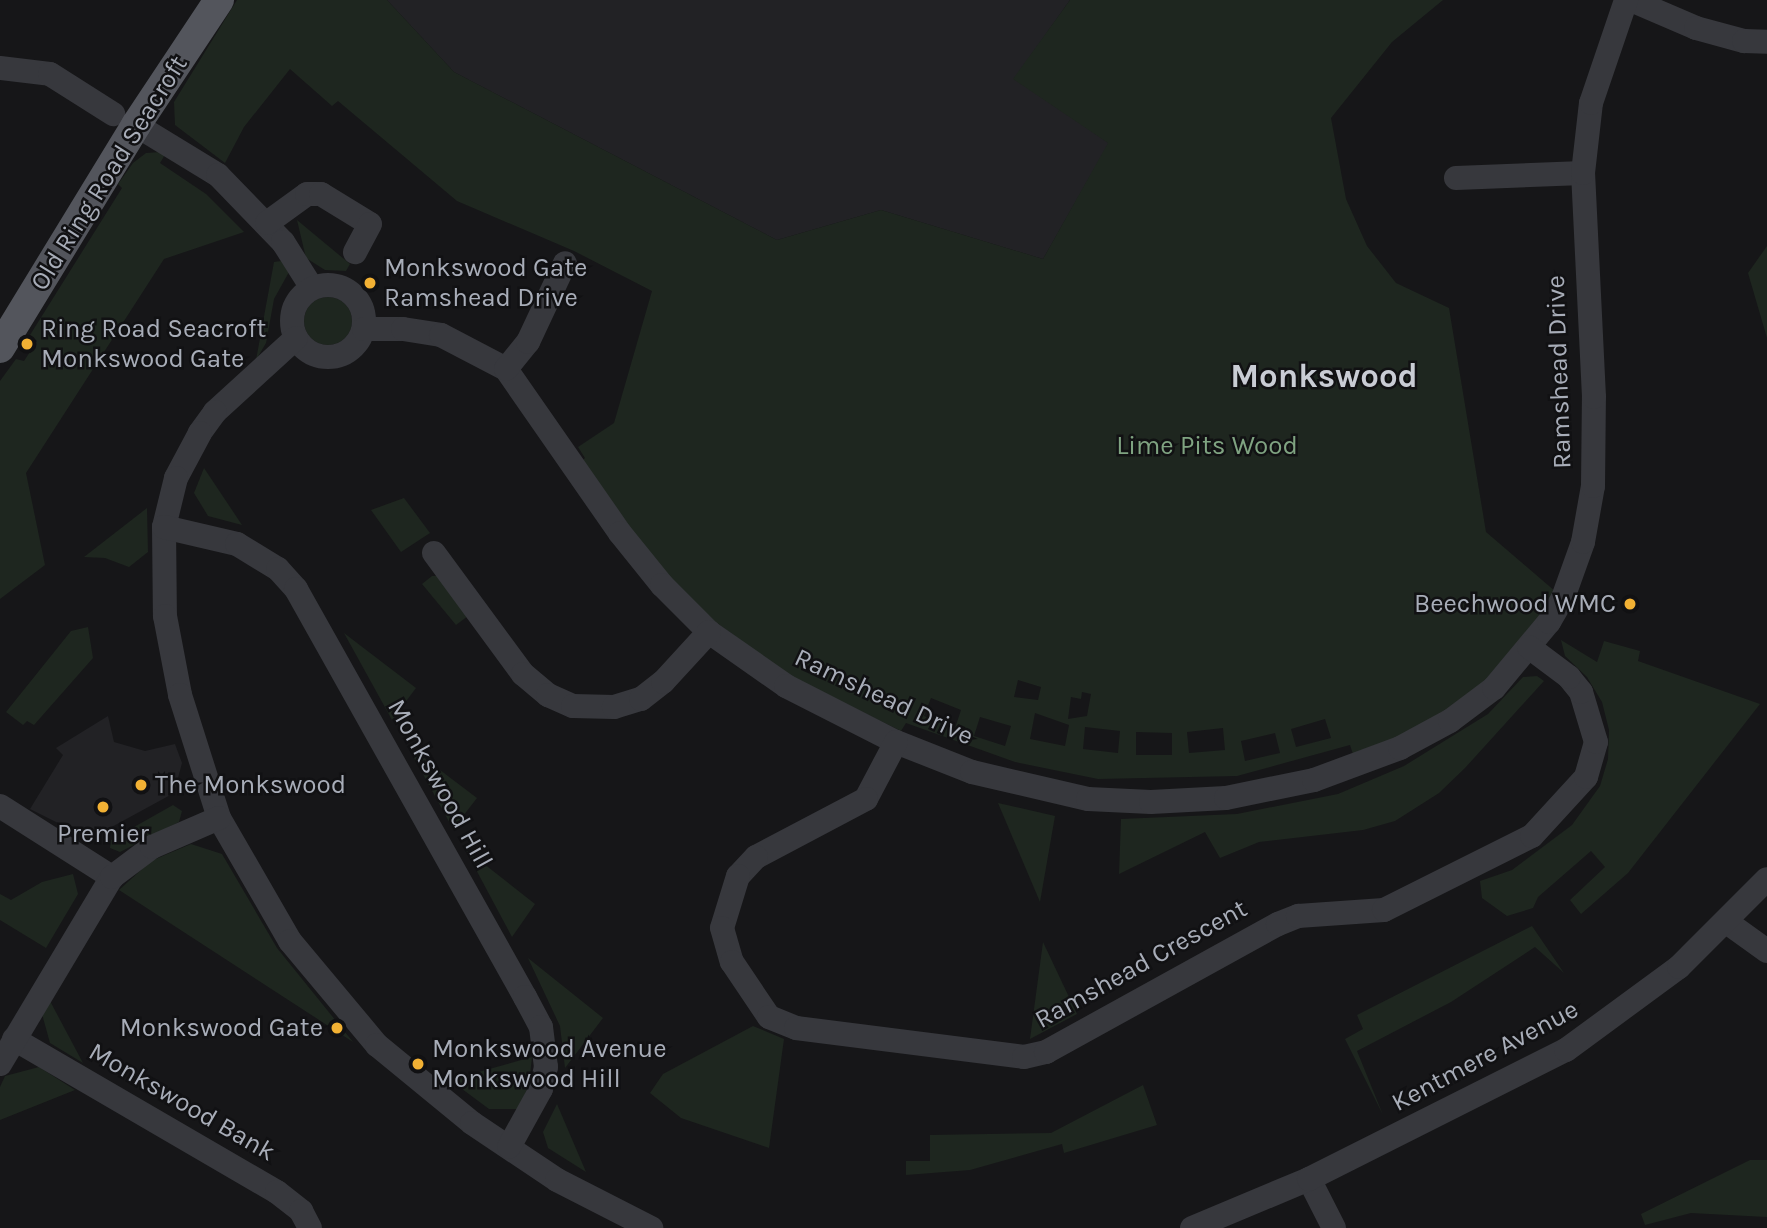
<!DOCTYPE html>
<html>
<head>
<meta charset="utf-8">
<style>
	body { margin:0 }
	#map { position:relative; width:1767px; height:1228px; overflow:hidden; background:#161618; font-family:Karla,sans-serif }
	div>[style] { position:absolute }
	.built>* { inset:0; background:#222225 }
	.green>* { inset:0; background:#1e261f }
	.round { border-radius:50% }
	.minor>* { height:24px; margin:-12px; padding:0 12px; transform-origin:12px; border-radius:12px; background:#37383d }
	.minor>.ring { margin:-12px; padding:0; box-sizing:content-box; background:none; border:24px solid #37383d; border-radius:50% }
	.major>* { height:30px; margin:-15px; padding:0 15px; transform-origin:15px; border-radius:15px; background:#53555c }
	.dots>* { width:19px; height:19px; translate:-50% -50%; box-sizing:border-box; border:4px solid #111113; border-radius:50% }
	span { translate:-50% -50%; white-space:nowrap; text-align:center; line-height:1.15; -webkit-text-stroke:5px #111113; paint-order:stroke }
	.street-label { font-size:26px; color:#a8adb8 }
	.poi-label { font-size:26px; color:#a8adb8 }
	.left { translate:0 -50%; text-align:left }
	.right { translate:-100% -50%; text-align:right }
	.park-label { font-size:26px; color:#7fa381 }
	.district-label { font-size:33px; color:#c9ccd4; font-weight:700 }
</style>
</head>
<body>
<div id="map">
	<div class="built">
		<div style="clip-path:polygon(387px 0,1070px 0,1014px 79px,1109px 143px,1043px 259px,881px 210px,777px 240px,454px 72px)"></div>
		<div style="clip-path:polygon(108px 716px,114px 742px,145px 751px,175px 744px,182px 763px,174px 793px,97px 835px,68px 828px,30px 809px,63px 755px,56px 748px)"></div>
	</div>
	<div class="green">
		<div style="clip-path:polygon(evenodd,237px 0,387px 0,454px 72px,777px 240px,881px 210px,1043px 259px,1108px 143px,1013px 79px,1070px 0,1443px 0,1392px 42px,1331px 118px,1346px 199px,1367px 246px,1396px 283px,1449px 308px,1486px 532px,1563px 598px,1494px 688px,1357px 766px,1350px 745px,1237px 776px,1098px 779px,1015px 762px,906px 723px,901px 731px,788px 675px,694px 606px,659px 568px,582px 461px,585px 458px,578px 447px,614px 423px,652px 291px,574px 251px,457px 201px,338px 101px,332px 106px,290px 69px,244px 127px,225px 163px,175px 125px,174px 102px,237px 0,1018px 680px,1041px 687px,1038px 700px,1014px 697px,1018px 680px,237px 0,1082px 692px,1091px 694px,1087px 716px,1068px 719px,1071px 697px,1081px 699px,1082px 692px,237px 0,931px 698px,961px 710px,955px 728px,924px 716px,931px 698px,237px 0,1035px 713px,1069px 725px,1065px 746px,1030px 739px,1035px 713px,237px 0,980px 717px,1011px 726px,1005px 746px,974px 736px,980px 717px,237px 0,1325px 719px,1331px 738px,1296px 747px,1291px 729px,1325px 719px,237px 0,1085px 727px,1120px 731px,1118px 753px,1083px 749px,1085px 727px,237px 0,1223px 728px,1225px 750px,1189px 753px,1187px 732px,1223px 728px,237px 0,1136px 732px,1172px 733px,1172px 755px,1136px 755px,1136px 732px,237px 0,1275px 733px,1280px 753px,1245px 761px,1241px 741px,1275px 733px)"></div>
		<div style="clip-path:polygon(161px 152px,166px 153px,160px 163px,206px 194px,244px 232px,164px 259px,26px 473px,45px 565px,0 599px,0 381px,16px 359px,24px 361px,37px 341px,30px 335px,122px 188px,118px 184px,133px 163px,146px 153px)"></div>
		<div style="clip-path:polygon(297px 220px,350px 264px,346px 271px,325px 270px,306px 258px)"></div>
		<div style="clip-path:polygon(1767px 246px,1767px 338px,1748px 273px)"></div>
		<div style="clip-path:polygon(281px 261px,289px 272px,274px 299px,266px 343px,256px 360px,274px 262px)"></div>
		<div class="round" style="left:304px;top:297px;width:48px;height:48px"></div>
		<div style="clip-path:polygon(204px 468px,242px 525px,208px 516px,194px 493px)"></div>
		<div style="clip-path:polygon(404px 498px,430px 533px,401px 552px,371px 510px)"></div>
		<div style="clip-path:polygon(147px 508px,148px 552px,129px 567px,105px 558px,84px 557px)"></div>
		<div style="clip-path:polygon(432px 576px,438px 576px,468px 616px,456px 625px,422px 584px)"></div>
		<div style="clip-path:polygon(88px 627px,93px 658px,34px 725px,27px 721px,23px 725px,6px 712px,71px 631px)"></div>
		<div style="clip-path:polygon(344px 633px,416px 688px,392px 720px)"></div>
		<div style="clip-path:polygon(1561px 640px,1597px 662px,1604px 641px,1640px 651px,1638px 661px,1760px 704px,1628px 873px,1581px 914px,1570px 900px,1605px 867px,1591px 851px,1538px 897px,1533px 908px,1507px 916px,1482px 898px,1480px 881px,1512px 870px,1572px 825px,1600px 786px,1608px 759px,1609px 730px,1602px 702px,1587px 677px,1565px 656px)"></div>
		<div style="clip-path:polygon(1537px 676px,1544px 681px,1465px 768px,1439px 793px,1395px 821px,1363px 830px,1259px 842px,1220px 858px,1205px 832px,1119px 874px,1121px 819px,1237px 814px,1338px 794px,1404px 766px,1488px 714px,1523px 677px)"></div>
		<div style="clip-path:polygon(407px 745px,477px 798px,453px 829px)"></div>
		<div style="clip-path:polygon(998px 803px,1055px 816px,1040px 902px)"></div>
		<div style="clip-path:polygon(173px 805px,182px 811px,179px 822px,120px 852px,110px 848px,111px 840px)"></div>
		<div style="clip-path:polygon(191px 844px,222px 854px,277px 948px,353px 1042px,119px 890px,151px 861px)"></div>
		<div style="clip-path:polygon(465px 849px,535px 904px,512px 937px)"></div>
		<div style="clip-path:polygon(73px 874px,78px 894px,46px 948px,0 920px,0 894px,11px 900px,42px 882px)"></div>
		<div style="clip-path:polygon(1532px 926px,1564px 973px,1535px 947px,1451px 1002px,1357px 1051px,1383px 1115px,1345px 1039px,1363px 1029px,1357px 1015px)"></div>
		<div style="clip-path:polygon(1043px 942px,1077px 1014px,1030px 1039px)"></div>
		<div style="clip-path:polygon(528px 958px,603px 1018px,565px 1068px,560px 1026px)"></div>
		<div style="clip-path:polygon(50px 1001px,83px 1063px,50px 1043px,42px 1014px)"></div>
		<div style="clip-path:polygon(753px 1026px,784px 1039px,769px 1148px,681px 1118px,650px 1093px,663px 1074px)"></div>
		<div style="clip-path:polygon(532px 1057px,529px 1084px,519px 1109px,489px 1109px,450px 1080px)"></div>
		<div style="clip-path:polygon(39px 1067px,75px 1090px,0 1120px,0 1087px,5px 1076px)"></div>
		<div style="clip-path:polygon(1143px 1085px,1157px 1125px,1064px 1153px,1062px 1144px,970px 1170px,906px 1175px,906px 1161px,930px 1161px,930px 1135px,1051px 1133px)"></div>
		<div style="clip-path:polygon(557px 1104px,586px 1172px,548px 1148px,543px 1132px)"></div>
		<div style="clip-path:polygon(1750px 1160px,1767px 1160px,1767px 1217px,1691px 1213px,1645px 1225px,1641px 1214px)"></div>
	</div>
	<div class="minor">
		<div style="left:1631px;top:0;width:71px;rotate:23.3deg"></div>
		<div style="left:1696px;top:28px;width:50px;rotate:15.2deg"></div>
		<div style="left:1744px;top:41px;width:23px;rotate:2deg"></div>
		<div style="left:0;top:68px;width:50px;rotate:6.8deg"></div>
		<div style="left:50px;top:74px;width:75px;rotate:32.4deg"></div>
		<div style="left:136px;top:125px;width:96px;rotate:31.4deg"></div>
		<div style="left:218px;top:175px;width:93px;rotate:45.9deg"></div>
		<div style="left:283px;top:242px;width:54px;rotate:57.8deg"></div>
		<div style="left:1456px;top:178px;width:127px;rotate:-2.3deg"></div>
		<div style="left:267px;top:223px;width:49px;rotate:-35.9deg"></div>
		<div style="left:307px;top:194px;width:14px"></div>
		<div style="left:321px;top:194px;width:57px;rotate:31.5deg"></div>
		<div style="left:370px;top:224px;width:32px;rotate:118deg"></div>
		<div class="ring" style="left:292px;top:285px;width:48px;height:48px"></div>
		<div style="left:364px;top:329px;width:39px"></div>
		<div style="left:403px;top:329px;width:38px;rotate:9deg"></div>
		<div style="left:441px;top:335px;width:73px;rotate:27.6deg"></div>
		<div style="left:506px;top:369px;width:200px;rotate:55.2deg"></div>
		<div style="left:620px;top:533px;width:67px;rotate:51.1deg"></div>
		<div style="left:662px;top:585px;width:66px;rotate:45deg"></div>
		<div style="left:709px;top:632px;width:94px;rotate:35deg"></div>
		<div style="left:786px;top:686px;width:123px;rotate:27deg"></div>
		<div style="left:896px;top:742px;width:82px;rotate:21.5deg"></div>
		<div style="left:972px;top:772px;width:119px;rotate:13.1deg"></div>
		<div style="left:1088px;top:799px;width:63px;rotate:2.7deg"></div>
		<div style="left:1151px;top:802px;width:75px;rotate:-3.1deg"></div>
		<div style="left:1226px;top:798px;width:90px;rotate:-11.6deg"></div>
		<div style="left:1314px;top:780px;width:92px;rotate:-20.4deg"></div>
		<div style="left:1400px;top:748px;width:57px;rotate:-28.4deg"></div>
		<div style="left:1450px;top:721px;width:55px;rotate:-36.9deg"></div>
		<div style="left:1494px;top:688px;width:86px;rotate:-50.2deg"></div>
		<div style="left:1549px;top:622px;width:28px;rotate:-60deg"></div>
		<div style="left:1563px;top:598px;width:59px;rotate:-70.3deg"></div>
		<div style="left:1583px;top:542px;width:57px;rotate:-79.9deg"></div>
		<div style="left:1593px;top:486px;width:89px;rotate:-89.4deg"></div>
		<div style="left:1594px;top:397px;width:224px;rotate:-92.8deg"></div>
		<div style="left:1583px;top:173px;width:70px;rotate:-83.5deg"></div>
		<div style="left:1591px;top:103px;width:109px;rotate:-71.2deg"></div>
		<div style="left:296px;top:338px;width:110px;rotate:137.6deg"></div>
		<div style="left:215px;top:412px;width:26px;rotate:126deg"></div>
		<div style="left:200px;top:433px;width:51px;rotate:118.1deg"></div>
		<div style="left:176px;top:478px;width:50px;rotate:103.8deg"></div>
		<div style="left:164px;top:527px;width:89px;rotate:89.4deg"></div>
		<div style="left:165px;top:616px;width:80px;rotate:79.2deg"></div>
		<div style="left:180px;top:695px;width:129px;rotate:72.4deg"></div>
		<div style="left:219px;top:818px;width:142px;rotate:60deg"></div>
		<div style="left:290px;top:941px;width:136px;rotate:50.1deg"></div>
		<div style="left:377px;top:1045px;width:123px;rotate:39.4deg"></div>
		<div style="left:472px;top:1123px;width:102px;rotate:33.8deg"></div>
		<div style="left:557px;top:1180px;width:106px;rotate:27.1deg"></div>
		<div style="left:506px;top:369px;width:35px;rotate:-51deg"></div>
		<div style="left:528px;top:342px;width:87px;rotate:-64.9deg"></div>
		<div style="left:164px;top:527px;width:75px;rotate:13.1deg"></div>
		<div style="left:237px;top:544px;width:48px;rotate:31.4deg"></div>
		<div style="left:278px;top:569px;width:27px;rotate:48deg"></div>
		<div style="left:296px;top:589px;width:468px;rotate:60.7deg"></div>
		<div style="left:525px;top:997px;width:34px;rotate:62deg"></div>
		<div style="left:541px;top:1027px;width:40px;rotate:82.9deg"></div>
		<div style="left:546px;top:1067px;width:23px;rotate:103deg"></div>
		<div style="left:541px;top:1089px;width:66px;rotate:118.9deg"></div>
		<div style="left:434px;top:553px;width:150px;rotate:53.7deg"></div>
		<div style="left:523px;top:674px;width:33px;rotate:40deg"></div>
		<div style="left:548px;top:695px;width:27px;rotate:24deg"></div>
		<div style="left:573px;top:706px;width:41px;rotate:1.4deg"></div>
		<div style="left:614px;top:707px;width:28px;rotate:-17deg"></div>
		<div style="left:641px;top:699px;width:28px;rotate:-38deg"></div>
		<div style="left:663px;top:682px;width:68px;rotate:-47.4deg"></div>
		<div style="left:896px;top:742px;width:64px;rotate:117.8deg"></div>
		<div style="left:866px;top:799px;width:124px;rotate:152.2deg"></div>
		<div style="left:756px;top:857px;width:26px;rotate:133deg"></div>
		<div style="left:738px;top:876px;width:54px;rotate:107.1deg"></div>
		<div style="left:722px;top:928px;width:35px;rotate:74deg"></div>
		<div style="left:732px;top:962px;width:66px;rotate:56.1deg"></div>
		<div style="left:769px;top:1017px;width:29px;rotate:22deg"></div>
		<div style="left:796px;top:1028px;width:230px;rotate:7.2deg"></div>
		<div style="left:1024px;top:1057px;width:23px;rotate:-13deg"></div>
		<div style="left:1046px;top:1052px;width:265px;rotate:-28.9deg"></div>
		<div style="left:1278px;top:924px;width:22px;rotate:-22deg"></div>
		<div style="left:1298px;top:916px;width:86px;rotate:-4deg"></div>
		<div style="left:1384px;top:910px;width:165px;rotate:-26.6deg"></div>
		<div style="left:1532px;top:836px;width:80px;rotate:-47.5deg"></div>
		<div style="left:1586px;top:777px;width:36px;rotate:-74deg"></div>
		<div style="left:1596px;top:742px;width:52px;rotate:-106.7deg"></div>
		<div style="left:1581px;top:692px;width:19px;rotate:-129deg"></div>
		<div style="left:1569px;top:677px;width:50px;rotate:-143.1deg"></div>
		<div style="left:0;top:806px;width:133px;rotate:32.4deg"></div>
		<div style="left:1728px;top:923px;width:48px;rotate:35.7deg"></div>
		<div style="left:14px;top:1039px;width:304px;rotate:30.2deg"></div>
		<div style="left:277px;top:1192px;width:31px;rotate:38deg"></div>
		<div style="left:301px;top:1211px;width:19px;rotate:62deg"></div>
		<div style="left:0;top:1064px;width:218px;rotate:-59.1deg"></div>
		<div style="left:112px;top:877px;width:50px;rotate:-36.9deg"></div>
		<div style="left:152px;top:847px;width:73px;rotate:-23.4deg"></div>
		<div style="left:1309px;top:1179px;width:55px;rotate:63deg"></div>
		<div style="left:1192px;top:1228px;width:127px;rotate:-22.7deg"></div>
		<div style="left:1309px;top:1179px;width:288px;rotate:-26.7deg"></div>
		<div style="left:1566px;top:1050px;width:140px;rotate:-36.3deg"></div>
		<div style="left:1679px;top:967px;width:124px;rotate:-45deg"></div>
	</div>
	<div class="major">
		<div style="left:0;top:348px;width:261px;rotate:-58.6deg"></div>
		<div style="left:136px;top:125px;width:150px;rotate:-56.4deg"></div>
	</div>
	<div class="dots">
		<div style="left:370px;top:283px;background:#f2b134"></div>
		<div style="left:27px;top:344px;background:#f2b134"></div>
		<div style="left:1630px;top:604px;background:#f2b134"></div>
		<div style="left:141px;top:785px;background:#f2b134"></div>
		<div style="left:103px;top:807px;background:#f2b134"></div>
		<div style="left:337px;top:1028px;background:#f2b134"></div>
		<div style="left:418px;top:1064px;background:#f2b134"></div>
	</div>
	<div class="street-label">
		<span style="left:109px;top:173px;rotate:-58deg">Old Ring Road Seacroft</span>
		<span style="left:1559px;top:372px;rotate:-92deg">Ramshead Drive</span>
		<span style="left:884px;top:697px;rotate:25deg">Ramshead Drive</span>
		<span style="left:440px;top:784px;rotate:61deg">Monkswood Hill</span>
		<span style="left:1141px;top:964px;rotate:-29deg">Ramshead Crescent</span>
		<span style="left:1485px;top:1056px;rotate:-28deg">Kentmere Avenue</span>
		<span style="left:182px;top:1102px;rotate:30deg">Monkswood Bank</span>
	</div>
	<div class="poi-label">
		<span class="left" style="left:384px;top:283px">Monkswood Gate<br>Ramshead Drive</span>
		<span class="left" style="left:41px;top:344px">Ring Road Seacroft<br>Monkswood Gate</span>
		<span class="right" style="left:1616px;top:604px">Beechwood WMC</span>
		<span class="left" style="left:155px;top:785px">The Monkswood</span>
		<span style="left:103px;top:834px">Premier</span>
		<span class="right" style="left:323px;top:1028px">Monkswood Gate</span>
		<span class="left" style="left:432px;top:1064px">Monkswood Avenue<br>Monkswood Hill</span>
	</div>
	<div class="park-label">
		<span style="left:1207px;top:446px">Lime Pits Wood</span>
	</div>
	<div class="district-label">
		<span style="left:1324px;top:377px">Monkswood</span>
	</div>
</div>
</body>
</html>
